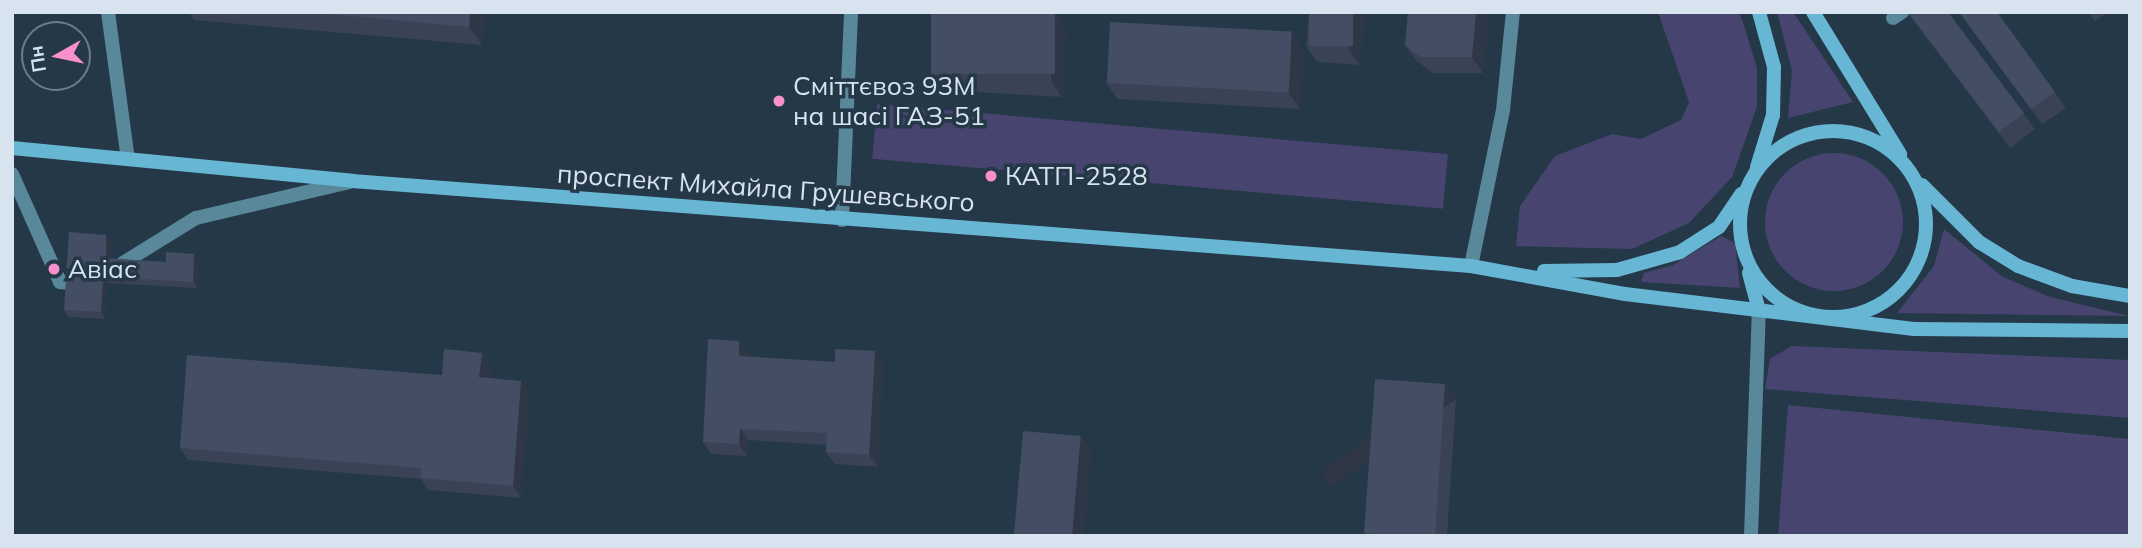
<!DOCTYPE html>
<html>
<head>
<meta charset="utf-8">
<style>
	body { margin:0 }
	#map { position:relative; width:2142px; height:548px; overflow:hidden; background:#243848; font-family:Mulish,sans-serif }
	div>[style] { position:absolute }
	.green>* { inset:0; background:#47456f; transform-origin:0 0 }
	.round { border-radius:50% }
	.lane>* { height:14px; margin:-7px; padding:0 7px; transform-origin:7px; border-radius:7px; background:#58889a }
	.street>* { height:14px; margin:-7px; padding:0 7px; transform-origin:7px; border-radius:7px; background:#58889a }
	.secondary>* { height:14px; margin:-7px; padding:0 7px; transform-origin:7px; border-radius:7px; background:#67b6d4 }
	.secondary>.ring { margin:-7px; padding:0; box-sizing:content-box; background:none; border:14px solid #67b6d4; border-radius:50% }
	.wall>* { inset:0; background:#3a4255 }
	.shaded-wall>* { inset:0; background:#2f3645; transform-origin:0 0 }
	.building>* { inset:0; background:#434d63; transform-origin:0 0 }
	.dots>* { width:19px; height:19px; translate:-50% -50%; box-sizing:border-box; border:4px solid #243848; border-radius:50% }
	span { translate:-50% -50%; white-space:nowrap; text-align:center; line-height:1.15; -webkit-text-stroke:7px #243848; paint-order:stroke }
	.poi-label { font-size:26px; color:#d7e3ee }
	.left { translate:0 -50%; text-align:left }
	.street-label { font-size:26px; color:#d7e3ee }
	.frame { position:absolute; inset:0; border:14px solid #d7e3ee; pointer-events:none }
	.north { position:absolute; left:21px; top:21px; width:70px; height:70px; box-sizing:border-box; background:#243848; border:2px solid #6c7c8a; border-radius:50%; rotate:261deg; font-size:19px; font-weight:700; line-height:28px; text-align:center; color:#d7e3ee }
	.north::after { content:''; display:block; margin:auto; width:24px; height:32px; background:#f890cb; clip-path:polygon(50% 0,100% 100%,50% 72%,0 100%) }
</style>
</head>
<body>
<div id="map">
	<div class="green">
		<div style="clip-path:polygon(1658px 12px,1738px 12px,1742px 19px,1757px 68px,1757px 107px,1732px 177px,1689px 223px,1632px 249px,1516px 246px,1520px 206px,1555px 156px,1612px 134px,1641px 139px,1681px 120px,1689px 102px)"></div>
		<div style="clip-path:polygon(1777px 12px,1793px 12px,1853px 102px,1788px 118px,1792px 71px)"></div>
		<div style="left:877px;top:104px;width:573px;height:55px;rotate:5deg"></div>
		<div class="round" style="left:1765px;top:153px;width:138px;height:138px"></div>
		<div style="clip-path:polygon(1944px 229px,2003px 277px,2050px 297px,2129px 316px,1897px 313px,1934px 266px)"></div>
		<div style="clip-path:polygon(1721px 236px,1735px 243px,1740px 288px,1641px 282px,1644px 273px,1673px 265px)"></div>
		<div style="clip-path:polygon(1792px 346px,2130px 360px,2130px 418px,1765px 389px,1770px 359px)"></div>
		<div style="clip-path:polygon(1788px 405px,2130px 439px,2130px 536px,1778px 536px)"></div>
	</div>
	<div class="lane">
		<div style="left:108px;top:12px;width:148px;rotate:82.3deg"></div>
		<div style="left:1893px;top:18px;width:11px;rotate:-34deg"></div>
		<div style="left:12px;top:174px;width:118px;rotate:66deg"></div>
		<div style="left:60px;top:282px;width:12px;rotate:5deg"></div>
		<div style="left:842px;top:220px;width:208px;rotate:-87.5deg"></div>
		<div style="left:123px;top:263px;width:86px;rotate:-31.7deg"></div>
		<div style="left:196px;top:218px;width:157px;rotate:-13.2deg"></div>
		<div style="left:1471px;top:266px;width:159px;rotate:-78.4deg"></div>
		<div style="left:1503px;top:110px;width:99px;rotate:-84.2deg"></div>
	</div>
	<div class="street">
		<div style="left:1751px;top:536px;width:226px;rotate:-88deg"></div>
	</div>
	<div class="secondary">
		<div style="left:1813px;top:12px;width:167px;rotate:58.5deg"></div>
		<div class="ring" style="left:1740px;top:131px;width:172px;height:172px"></div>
		<div style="left:12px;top:148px;width:342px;rotate:5.5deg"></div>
		<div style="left:352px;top:181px;width:1122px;rotate:4.34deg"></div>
		<div style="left:1471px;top:266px;width:157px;rotate:10.3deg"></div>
		<div style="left:1625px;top:294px;width:291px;rotate:6.9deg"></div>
		<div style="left:1914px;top:329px;width:216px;rotate:0.5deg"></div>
		<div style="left:1757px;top:167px;width:54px;rotate:-72.9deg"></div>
		<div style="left:1773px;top:115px;width:48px;rotate:-88.8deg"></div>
		<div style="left:1774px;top:67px;width:57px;rotate:-105.3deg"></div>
		<div style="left:1922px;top:185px;width:81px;rotate:45deg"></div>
		<div style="left:1979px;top:242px;width:46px;rotate:31.6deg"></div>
		<div style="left:2018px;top:266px;width:58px;rotate:20.3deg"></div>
		<div style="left:2072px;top:286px;width:59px;rotate:9.8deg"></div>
		<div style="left:1544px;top:271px;width:73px;rotate:-0.8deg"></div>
		<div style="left:1617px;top:270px;width:66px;rotate:-15.9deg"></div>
		<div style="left:1680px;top:252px;width:46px;rotate:-32.7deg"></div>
		<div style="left:1719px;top:227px;width:40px;rotate:-56deg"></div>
		<div style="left:1749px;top:273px;width:38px;rotate:75deg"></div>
	</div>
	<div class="wall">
		<div style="clip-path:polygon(189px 12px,485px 12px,482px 45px,194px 20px)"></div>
		<div style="clip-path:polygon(1309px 12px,1365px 12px,1360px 65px,1317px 62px,1306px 46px)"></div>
		<div style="clip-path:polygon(1408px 12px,1488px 12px,1483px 73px,1432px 73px,1416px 60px,1405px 45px)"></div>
		<div style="clip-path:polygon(1907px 12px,1948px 12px,2035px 129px,2010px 148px)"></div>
		<div style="clip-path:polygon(1959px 12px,1997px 12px,2066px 108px,2042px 124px)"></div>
		<div style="clip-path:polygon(2088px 12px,2108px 12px,2095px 21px)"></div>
		<div style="clip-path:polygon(1066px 27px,1062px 97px,938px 90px,927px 74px)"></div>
		<div style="clip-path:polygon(1303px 48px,1300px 109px,1118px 99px,1106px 83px)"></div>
		<div style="clip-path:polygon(106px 235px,111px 241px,110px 259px,166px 262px,194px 254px,198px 260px,197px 288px,107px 283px,105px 319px,69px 317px,64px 310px)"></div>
		<div style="clip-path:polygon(739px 341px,747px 353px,747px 357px,835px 362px,883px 363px,878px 467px,835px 464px,826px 452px,827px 445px,748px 440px,747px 456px,711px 454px,703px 442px)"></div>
		<div style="clip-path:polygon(482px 353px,490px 365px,489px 378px,529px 393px,521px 498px,428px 490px,421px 479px,188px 460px,180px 448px,442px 375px)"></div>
		<div style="clip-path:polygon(1445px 384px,1456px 400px,1447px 536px,1367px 536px,1364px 533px)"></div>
	</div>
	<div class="shaded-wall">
		<div style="clip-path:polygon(470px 12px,485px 12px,482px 45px,469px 27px)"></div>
		<div style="clip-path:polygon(1055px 12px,1066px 27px,1062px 97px,1051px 81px)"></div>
		<div style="clip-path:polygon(1353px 12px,1365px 12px,1360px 65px,1349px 50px)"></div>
		<div style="clip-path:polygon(1476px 12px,1488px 12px,1483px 73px,1472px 57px)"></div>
		<div style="clip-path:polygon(1292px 32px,1303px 48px,1300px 109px,1289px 93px)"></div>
		<div style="clip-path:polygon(106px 235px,111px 241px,110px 265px,106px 258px)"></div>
		<div style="clip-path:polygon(194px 254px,198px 260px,197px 288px,193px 282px)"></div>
		<div style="clip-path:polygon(103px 277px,107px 283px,105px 319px,101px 312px)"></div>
		<div style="clip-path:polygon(739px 341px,747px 353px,747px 368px,739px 356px)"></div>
		<div style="clip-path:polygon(875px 351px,883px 363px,878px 467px,869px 455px)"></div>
		<div style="clip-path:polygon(482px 353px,490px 365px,488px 389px,479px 377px)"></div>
		<div style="clip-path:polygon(521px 381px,529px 393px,521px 498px,513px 486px)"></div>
		<div style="left:1445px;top:384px;width:19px;height:152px;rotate:55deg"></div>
		<div style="clip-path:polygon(740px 429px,748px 440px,747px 456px,739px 444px)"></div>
		<div style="clip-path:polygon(1081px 436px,1092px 452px,1084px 536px,1072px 536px)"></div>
	</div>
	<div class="building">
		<div style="clip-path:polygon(307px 12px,470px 12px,469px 27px)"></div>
		<div style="left:931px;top:12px;width:124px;height:62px"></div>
		<div style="left:1309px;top:12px;width:44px;height:34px"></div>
		<div style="clip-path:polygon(1408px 12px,1476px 12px,1472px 57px,1421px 57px,1405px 45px)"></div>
		<div style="clip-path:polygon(1908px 12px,1948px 12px,2024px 113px,1999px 132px)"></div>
		<div style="clip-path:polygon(1959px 12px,1997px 12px,2055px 92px,2031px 109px)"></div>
		<div style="left:1110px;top:22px;width:182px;height:61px;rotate:3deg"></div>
		<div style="clip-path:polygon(69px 232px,106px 235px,106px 258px,166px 262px,166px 252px,194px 254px,193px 282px,103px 277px,101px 312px,64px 310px)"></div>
		<div style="clip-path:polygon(708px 339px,739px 341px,739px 356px,835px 362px,835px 349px,875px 351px,869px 455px,826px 452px,827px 433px,740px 429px,739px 444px,703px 442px)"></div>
		<div style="clip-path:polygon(444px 349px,482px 353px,479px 377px,521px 381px,513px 486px,420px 478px,421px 468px,180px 448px,187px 355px,442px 375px)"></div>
		<div style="clip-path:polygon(1375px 379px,1445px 384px,1435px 536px,1411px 536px,1364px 533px)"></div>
		<div style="left:1023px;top:431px;width:58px;height:105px;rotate:5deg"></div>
	</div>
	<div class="dots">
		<div style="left:779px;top:101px;background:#f890cb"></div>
		<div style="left:991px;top:176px;background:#f890cb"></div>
		<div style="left:54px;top:269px;background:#f890cb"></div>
	</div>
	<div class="poi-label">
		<span class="left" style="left:793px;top:101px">Сміттєвоз 93М<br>на шасі ГАЗ-51</span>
		<span class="left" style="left:1005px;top:176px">КАТП-2528</span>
		<span class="left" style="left:68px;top:269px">Авіас</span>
	</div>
	<div class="street-label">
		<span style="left:766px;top:188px;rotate:4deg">проспект Михайла Грушевського</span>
	</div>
	<div class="frame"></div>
	<div class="north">Пн</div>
</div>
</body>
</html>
